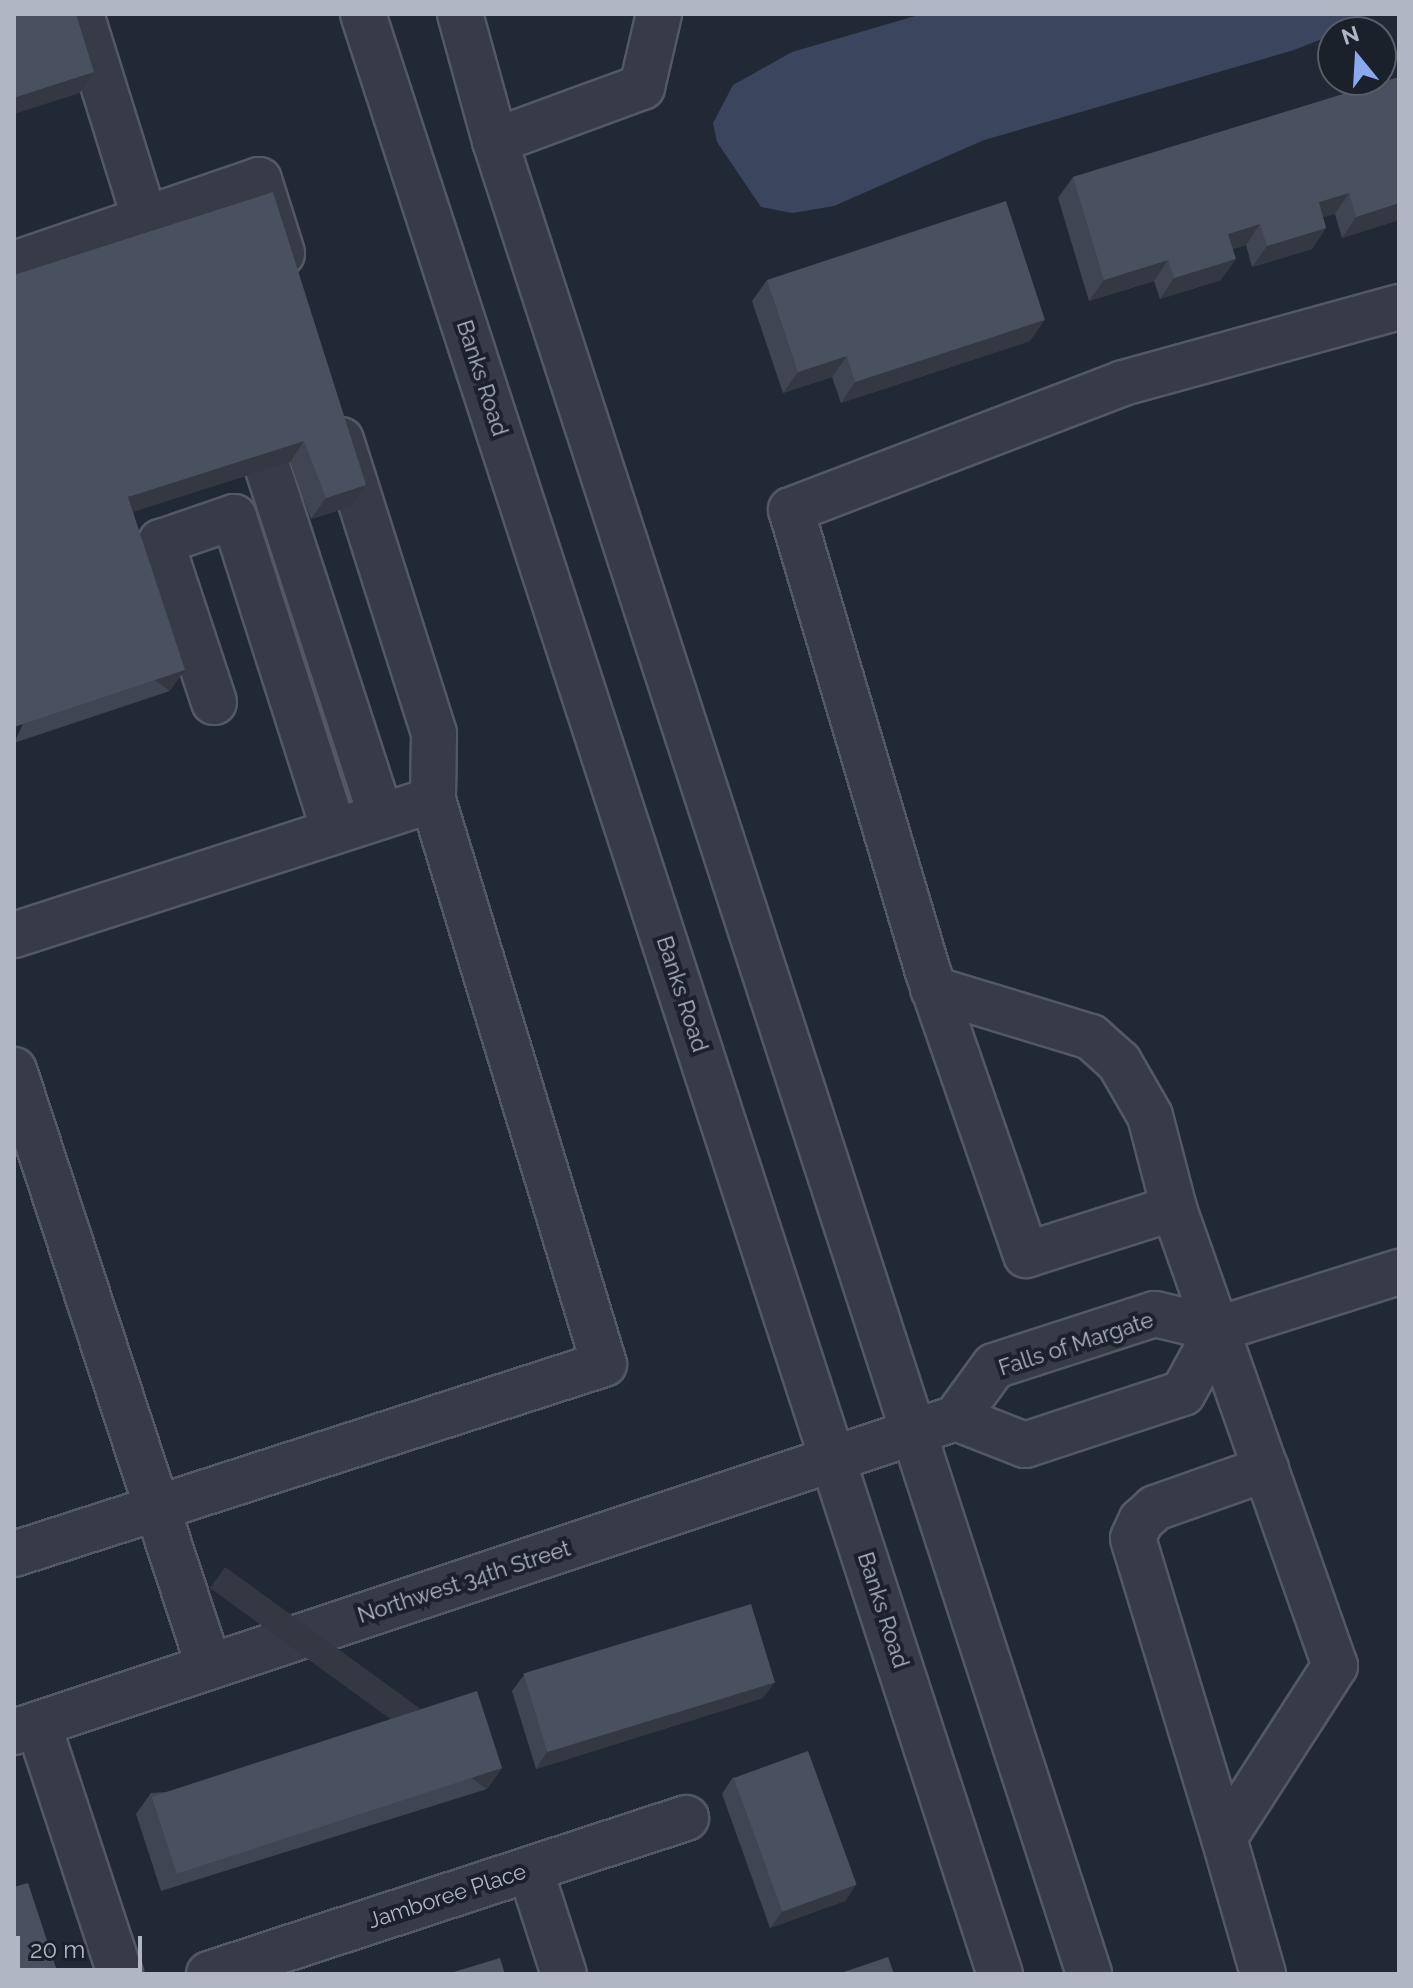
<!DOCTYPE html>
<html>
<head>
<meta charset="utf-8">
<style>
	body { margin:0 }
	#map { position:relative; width:1413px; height:1988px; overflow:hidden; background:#222936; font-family:Raleway,sans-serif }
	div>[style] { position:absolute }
	.water>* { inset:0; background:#39465e }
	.roads { filter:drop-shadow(2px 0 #535964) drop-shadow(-2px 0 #535964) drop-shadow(0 2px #535964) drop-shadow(0 -2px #535964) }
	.minor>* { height:44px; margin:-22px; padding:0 22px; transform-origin:22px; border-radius:22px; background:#363b47 }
	.wall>* { inset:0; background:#3f4553 }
	.shaded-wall>* { inset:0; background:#333843; transform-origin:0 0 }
	.building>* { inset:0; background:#495060; transform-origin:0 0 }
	span { translate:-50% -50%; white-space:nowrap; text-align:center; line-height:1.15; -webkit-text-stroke:8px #1b212b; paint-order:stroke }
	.street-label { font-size:22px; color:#b0b6c3 }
	.frame { position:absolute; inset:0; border:16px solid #b0b6c3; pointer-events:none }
	.north { position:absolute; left:1317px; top:16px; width:80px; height:80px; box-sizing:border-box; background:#1b212b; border:2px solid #575d68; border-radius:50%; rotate:342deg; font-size:22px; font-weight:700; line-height:32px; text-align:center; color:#b0b6c3 }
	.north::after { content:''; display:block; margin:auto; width:28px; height:36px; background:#8ba9ee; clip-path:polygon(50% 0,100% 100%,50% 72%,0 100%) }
	.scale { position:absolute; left:16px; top:1936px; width:126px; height:36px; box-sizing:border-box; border:4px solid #b0b6c3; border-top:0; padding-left:10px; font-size:24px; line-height:28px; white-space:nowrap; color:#b0b6c3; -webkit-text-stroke:6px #1b212b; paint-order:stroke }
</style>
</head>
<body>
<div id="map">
	<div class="water">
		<div style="clip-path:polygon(922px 14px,1361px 14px,1355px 26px,1294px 50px,984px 140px,834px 206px,792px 213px,761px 207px,717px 142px,713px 123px,733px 85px,792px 52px)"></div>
	</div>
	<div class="roads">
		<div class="minor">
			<div style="left:81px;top:14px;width:215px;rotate:72.7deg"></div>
			<div style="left:363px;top:14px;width:2061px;rotate:72deg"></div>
			<div style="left:460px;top:14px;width:132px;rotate:74.6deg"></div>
			<div style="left:495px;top:141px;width:1927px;rotate:72.04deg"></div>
			<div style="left:495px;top:141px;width:157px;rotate:-20.2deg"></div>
			<div style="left:642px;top:87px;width:75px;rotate:-76.9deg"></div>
			<div style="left:14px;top:264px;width:259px;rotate:-18.9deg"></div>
			<div style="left:259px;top:180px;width:77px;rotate:72.5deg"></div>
			<div style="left:341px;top:440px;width:308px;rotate:72.4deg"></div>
			<div style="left:434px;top:734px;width:66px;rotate:90.9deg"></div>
			<div style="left:268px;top:469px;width:365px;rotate:72deg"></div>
			<div style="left:214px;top:702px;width:169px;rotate:-108.3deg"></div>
			<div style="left:161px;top:542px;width:77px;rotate:-18.9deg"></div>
			<div style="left:234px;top:517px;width:330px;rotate:72.3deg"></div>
			<div style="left:14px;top:935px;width:440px;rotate:-17.9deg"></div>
			<div style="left:433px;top:800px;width:589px;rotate:73.13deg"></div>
			<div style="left:604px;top:1364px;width:620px;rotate:162.15deg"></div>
			<div style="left:933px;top:989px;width:165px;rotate:16.9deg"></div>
			<div style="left:1091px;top:1037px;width:38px;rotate:42deg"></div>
			<div style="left:1119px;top:1062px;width:62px;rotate:60.1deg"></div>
			<div style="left:1150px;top:1116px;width:95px;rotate:75.4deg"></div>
			<div style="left:14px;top:1070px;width:628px;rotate:71.91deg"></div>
			<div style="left:956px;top:1418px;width:74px;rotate:21.4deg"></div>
			<div style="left:1025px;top:1445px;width:166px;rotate:-18.2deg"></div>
			<div style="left:1183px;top:1393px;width:73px;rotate:-61.3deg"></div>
			<div style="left:38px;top:1724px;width:263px;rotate:71.8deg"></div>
			<div style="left:14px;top:1732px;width:993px;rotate:-18.43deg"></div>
			<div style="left:956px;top:1418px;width:64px;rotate:-53.8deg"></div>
			<div style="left:994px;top:1366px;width:169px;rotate:-17.9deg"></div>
			<div style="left:1155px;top:1314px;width:65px;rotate:13.4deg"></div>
			<div style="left:1218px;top:1329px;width:190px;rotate:-17.5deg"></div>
			<div style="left:1224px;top:1838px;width:313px;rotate:-106.9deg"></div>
			<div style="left:1133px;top:1538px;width:19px;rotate:-65deg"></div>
			<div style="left:1141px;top:1521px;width:19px;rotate:-43deg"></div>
			<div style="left:1155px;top:1508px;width:118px;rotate:-19.4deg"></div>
			<div style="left:530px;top:1869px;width:110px;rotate:72.1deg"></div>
			<div style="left:209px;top:1974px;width:502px;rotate:-18.11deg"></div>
			<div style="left:1263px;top:1974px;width:141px;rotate:-106deg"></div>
			<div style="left:1224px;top:1838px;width:205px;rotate:-57.2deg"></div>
			<div style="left:1335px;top:1666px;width:485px;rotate:-109.4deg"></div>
			<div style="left:1174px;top:1208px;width:155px;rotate:162.4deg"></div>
			<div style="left:1026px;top:1255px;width:299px;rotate:-109.1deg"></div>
			<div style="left:928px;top:972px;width:482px;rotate:-106.5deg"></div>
			<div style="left:791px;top:510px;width:355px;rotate:-20.9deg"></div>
			<div style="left:1123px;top:383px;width:286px;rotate:-15.4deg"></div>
		</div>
	</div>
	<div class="wall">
		<div style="clip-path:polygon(1399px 77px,1399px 220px,1342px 238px,1335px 214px,1323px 217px,1326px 228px,1312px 249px,1252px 267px,1246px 245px,1233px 249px,1221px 280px,1160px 299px,1154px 281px,1089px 301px,1058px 198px,1073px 177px)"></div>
		<div style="clip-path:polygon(273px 192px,352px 506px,311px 519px,290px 462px,133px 511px,170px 691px,14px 743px)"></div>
		<div style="clip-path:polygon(767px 280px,1030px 341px,841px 403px,832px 377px,783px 393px,752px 301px)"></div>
		<div style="clip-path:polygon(524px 1675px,763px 1698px,536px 1769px,512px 1691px)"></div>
		<div style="clip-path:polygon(502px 1768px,487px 1789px,161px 1891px,136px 1814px,151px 1793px)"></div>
		<div style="clip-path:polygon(733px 1777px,856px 1885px,845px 1901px,770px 1928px,722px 1794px)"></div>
	</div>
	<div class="shaded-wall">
		<div style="clip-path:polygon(94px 72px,80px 93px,14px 114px,14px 98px)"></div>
		<div style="clip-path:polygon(1349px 193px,1335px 214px,1304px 223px,1319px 202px)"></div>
		<div style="clip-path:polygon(1399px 203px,1399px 220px,1342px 238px,1356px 217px)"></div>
		<div style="clip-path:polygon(1260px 224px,1246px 245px,1213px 255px,1228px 234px)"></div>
		<div style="clip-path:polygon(1326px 228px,1312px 249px,1252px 267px,1267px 246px)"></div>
		<div style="clip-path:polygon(1236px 259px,1221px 280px,1160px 299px,1174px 278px)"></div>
		<div style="clip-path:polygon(1168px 260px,1154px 281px,1089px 301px,1104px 280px)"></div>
		<div style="clip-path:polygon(1045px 320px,1030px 341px,841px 403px,855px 382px)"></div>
		<div style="clip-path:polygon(847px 356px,832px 377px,783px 393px,798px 372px)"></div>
		<div style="clip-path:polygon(304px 441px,290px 462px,114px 518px,128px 497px)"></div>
		<div style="clip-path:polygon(366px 485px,352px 506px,311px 519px,326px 498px)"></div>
		<div style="left:185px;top:670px;width:26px;height:180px;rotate:126deg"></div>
		<div style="clip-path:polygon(775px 1682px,763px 1698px,536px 1769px,547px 1752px)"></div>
		<div style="left:502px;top:1768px;width:26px;height:342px;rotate:126deg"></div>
		<div style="clip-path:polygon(856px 1885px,845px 1901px,770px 1928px,782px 1912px)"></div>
	</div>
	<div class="building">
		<div style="clip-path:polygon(14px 14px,76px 14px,94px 72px,14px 98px)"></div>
		<div style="clip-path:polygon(1399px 77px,1399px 203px,1356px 217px,1349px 193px,1319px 202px,1326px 228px,1267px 246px,1260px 224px,1228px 234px,1236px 259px,1174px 278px,1168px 260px,1104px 280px,1073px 177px)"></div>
		<div style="clip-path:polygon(273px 192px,366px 485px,326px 498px,304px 441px,128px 497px,185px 670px,14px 727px,14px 275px)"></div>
		<div style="clip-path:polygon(1006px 201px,1045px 320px,855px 382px,847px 356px,798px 372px,767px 280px)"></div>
		<div style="left:751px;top:1604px;width:82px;height:238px;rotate:73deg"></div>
		<div style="left:477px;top:1691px;width:81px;height:342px;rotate:72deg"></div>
		<div style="left:808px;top:1751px;width:142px;height:79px;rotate:70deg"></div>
		<div style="clip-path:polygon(28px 1883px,58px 1974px,14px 1974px,14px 1887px)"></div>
		<div style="clip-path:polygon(888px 1957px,894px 1974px,838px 1974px)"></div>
		<div style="clip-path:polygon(500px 1958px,505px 1974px,447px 1974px)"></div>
	</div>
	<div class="street-label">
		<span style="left:482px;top:378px;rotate:72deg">Banks Road</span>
		<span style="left:682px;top:994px;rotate:72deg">Banks Road</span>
		<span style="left:1076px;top:1344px;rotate:-18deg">Falls of Margate</span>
		<span style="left:464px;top:1582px;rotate:-18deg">Northwest 34th Street</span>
		<span style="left:883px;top:1610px;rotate:72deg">Banks Road</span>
		<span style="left:447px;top:1896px;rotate:-18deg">Jamboree Place</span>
	</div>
	<div class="frame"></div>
	<div class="north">N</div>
	<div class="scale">20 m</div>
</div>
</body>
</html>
